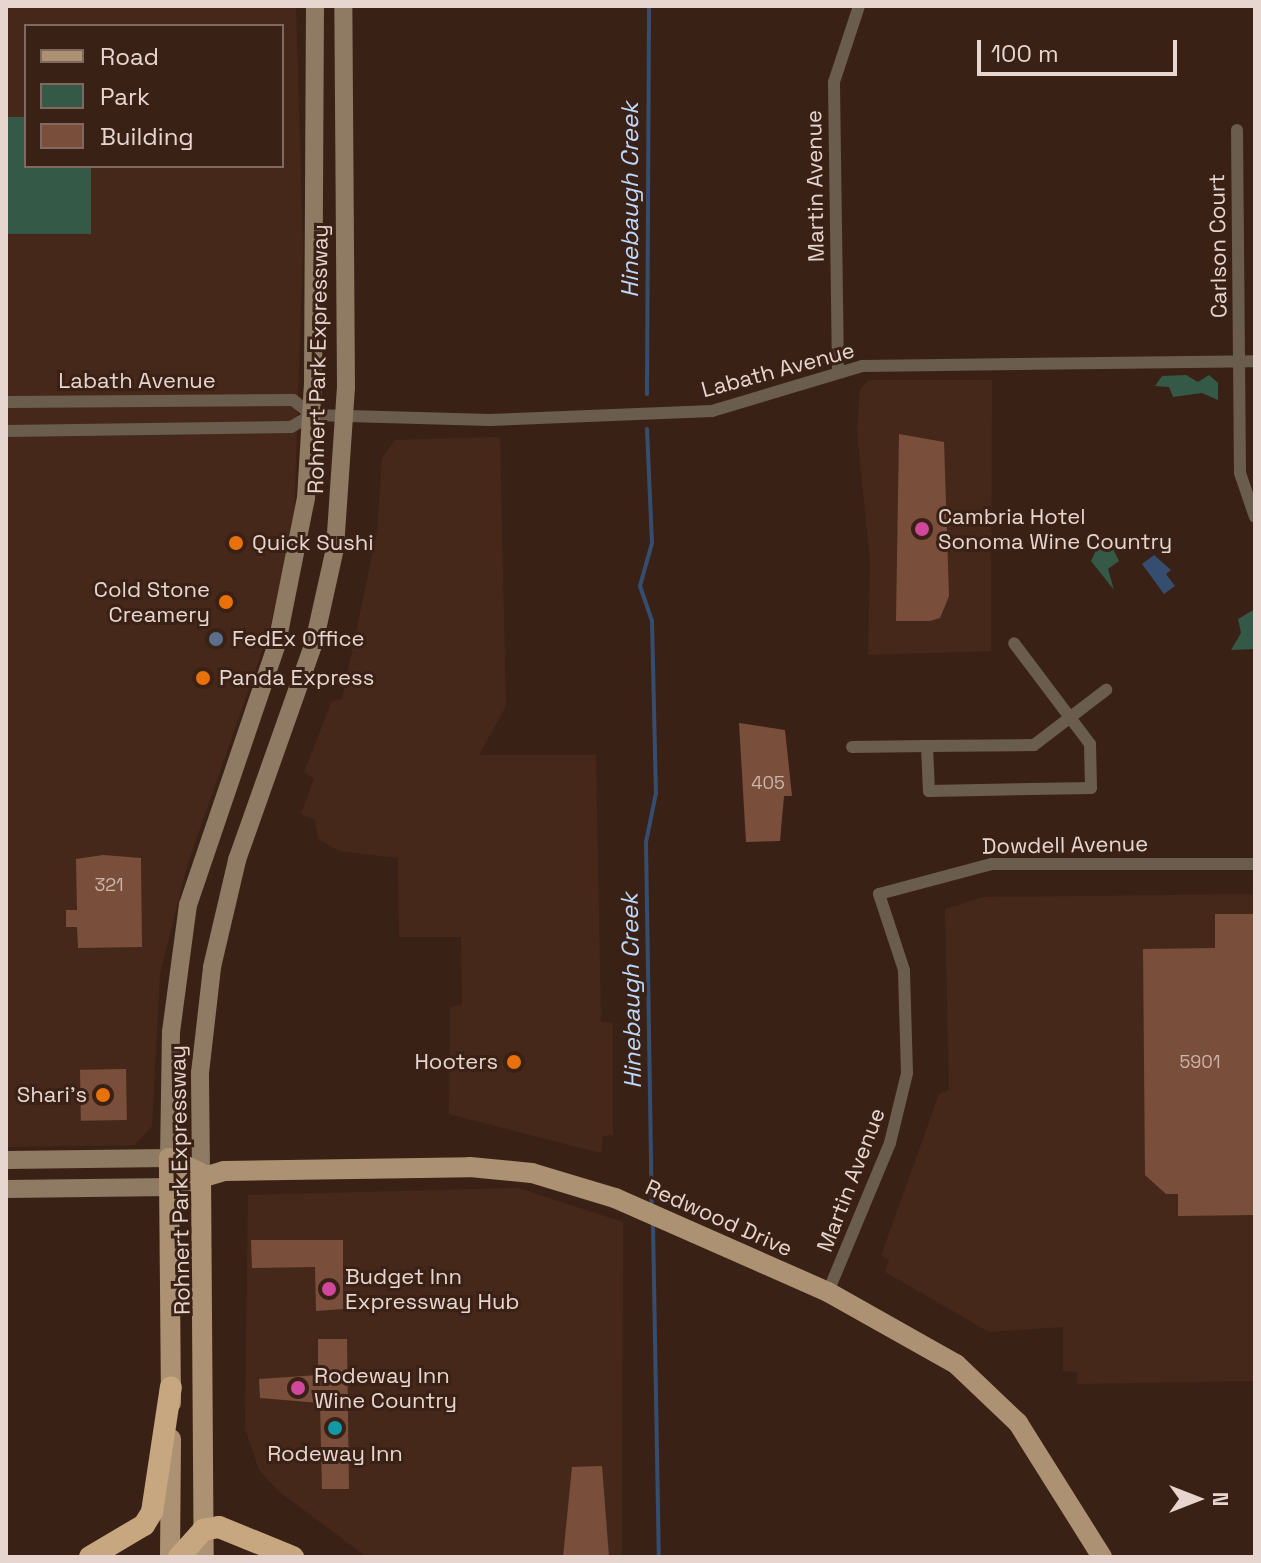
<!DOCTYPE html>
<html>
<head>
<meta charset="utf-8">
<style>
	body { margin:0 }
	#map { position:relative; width:1261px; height:1563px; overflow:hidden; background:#3a2116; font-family:"Space Grotesk",sans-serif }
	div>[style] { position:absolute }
	.built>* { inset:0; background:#46281a }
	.green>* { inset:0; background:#345946 }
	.water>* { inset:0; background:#354e6f }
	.stream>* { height:4px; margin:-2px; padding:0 2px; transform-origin:2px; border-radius:2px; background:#354e6f }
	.building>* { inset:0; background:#794f3c; transform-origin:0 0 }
	.minor>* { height:12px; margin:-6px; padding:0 6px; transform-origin:6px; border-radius:6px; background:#6a5d4e }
	.secondary>* { height:18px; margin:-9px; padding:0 9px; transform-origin:9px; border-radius:9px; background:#8f7b63 }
	.primary>* { height:20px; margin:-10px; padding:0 10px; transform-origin:10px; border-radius:10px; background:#ac9272 }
	.motorway>* { height:22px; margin:-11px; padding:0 11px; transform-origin:11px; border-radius:11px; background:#c6a780 }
	.dots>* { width:22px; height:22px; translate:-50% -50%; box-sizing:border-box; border:4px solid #3a2116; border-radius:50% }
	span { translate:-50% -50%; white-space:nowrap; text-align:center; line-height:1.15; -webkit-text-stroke:6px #3a2116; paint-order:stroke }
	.number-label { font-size:18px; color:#ccb4aa }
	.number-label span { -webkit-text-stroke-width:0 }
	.street-label { font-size:22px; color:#e7d6cf }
	.poi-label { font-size:22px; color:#e7d6cf }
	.left { translate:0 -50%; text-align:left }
	.right { translate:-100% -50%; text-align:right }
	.water-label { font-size:24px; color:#bed8fb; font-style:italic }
	.frame { position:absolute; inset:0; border:8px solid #e7d6cf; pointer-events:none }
	.legend { position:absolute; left:24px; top:24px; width:260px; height:144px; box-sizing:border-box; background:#3a2116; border:2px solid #7f6960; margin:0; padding:10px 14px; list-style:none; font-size:24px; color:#e7d6cf }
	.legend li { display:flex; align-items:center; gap:16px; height:40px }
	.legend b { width:40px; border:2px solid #7f6960 }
	.north { position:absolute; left:1157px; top:1459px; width:80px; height:80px; -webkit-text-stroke:6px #3a2116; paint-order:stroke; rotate:90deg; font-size:22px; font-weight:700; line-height:32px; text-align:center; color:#e7d6cf }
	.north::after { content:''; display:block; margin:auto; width:28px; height:36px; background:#e7d6cf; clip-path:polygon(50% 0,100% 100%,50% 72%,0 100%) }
	.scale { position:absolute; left:977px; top:40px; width:200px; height:36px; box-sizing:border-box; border:4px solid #e7d6cf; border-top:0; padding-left:10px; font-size:24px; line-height:28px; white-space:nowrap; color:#e7d6cf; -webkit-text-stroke:6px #3a2116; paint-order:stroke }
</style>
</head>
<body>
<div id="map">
	<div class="built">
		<div style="clip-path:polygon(evenodd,6px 6px,296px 6px,303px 248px,294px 521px,269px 631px,187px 866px,160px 974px,152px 1126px,135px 1145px,6px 1147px,6px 6px,26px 26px,282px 26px,282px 166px,26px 166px,26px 26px)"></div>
		<div style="clip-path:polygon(869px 380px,992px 380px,991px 651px,868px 655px,870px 561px,857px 432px,860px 389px)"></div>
		<div style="clip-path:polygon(500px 437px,506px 706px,479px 755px,596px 755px,601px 1022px,613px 1023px,613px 1135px,603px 1136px,601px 1153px,449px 1114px,450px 1007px,462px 1005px,461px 937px,399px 937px,398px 858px,339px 851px,318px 839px,315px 820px,301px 814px,314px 779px,304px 772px,332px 701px,342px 699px,377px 532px,382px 458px,395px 440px)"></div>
		<div style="clip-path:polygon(1255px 894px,1255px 1381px,1077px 1384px,1078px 1372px,1063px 1371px,1063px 1327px,989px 1332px,885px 1272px,889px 1260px,881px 1256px,939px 1094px,949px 1090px,945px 909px,983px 897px)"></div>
		<div style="clip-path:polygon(518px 1188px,623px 1222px,622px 1557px,367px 1557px,278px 1491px,259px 1470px,245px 1428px,248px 1195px)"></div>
	</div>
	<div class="green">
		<div style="clip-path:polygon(6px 117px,26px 117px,26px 166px,91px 166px,91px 234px,6px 234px)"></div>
		<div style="clip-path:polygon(1186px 375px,1198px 382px,1209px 375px,1218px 383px,1218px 400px,1202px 393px,1173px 397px,1169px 387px,1155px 386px,1162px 376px)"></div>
		<div style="clip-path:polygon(1111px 545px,1119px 561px,1108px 569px,1114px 590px,1091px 561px,1097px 548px)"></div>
		<div style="clip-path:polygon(1255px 609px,1255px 649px,1231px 650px,1241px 633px,1238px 619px)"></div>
	</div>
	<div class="water">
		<div style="clip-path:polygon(1154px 555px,1171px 570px,1166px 574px,1175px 586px,1164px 594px,1142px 564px)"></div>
	</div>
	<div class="stream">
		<div style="left:647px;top:394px;width:388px;rotate:-89.7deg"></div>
		<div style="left:647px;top:429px;width:114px;rotate:87.5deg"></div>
		<div style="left:652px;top:543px;width:45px;rotate:105.6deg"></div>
		<div style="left:640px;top:586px;width:36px;rotate:71deg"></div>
		<div style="left:652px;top:620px;width:173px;rotate:88.7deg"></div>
		<div style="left:656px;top:793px;width:50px;rotate:101.5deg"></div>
		<div style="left:646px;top:842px;width:365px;rotate:89.1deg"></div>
		<div style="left:653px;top:1224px;width:333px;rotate:89deg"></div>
	</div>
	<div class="building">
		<div style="clip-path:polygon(899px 434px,944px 442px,949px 596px,940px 618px,930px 621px,896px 621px)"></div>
		<div style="clip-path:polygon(739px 723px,785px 730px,792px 796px,784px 796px,780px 841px,746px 842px)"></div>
		<div style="clip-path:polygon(103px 855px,141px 858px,142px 947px,78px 948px,77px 927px,66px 927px,66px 910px,77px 910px,76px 859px)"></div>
		<div style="clip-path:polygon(1215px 914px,1255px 914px,1255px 1215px,1178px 1216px,1178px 1194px,1166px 1194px,1145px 1175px,1143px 949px,1215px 948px)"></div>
		<div style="left:126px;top:1069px;width:51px;height:46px;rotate:89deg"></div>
		<div style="clip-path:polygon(251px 1240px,343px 1240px,343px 1309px,316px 1311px,315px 1267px,252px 1268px)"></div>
		<div style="clip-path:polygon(318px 1339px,347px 1339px,349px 1489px,322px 1489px,320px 1403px,260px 1398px,259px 1379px,318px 1375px)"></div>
		<div style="clip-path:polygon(602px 1466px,609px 1557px,563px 1557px,572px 1467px)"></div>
	</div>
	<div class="minor">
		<div style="left:1237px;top:130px;width:343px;rotate:89.5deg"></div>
		<div style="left:1240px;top:473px;width:46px;rotate:71.2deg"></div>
		<div style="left:838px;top:371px;width:289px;rotate:-90.8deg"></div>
		<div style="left:834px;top:82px;width:80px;rotate:-71.8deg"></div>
		<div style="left:6px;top:402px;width:287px;rotate:-0.4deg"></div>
		<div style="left:293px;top:400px;width:24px;rotate:38deg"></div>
		<div style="left:6px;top:431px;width:285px;rotate:-0.8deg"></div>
		<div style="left:291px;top:427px;width:24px;rotate:-30deg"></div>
		<div style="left:312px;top:415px;width:178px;rotate:1.6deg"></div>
		<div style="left:490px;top:420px;width:222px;rotate:-2.3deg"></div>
		<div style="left:712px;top:411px;width:157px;rotate:-16.7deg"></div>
		<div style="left:862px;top:366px;width:393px;rotate:-0.7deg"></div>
		<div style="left:927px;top:746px;width:107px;rotate:-0.5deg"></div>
		<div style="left:1034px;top:745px;width:91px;rotate:-37.4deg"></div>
		<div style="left:852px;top:747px;width:75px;rotate:-0.8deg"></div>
		<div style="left:927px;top:746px;width:45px;rotate:87.5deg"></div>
		<div style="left:929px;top:791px;width:162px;rotate:-1.1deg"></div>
		<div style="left:1091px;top:788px;width:44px;rotate:-91.3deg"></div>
		<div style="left:1090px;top:744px;width:126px;rotate:-127deg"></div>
		<div style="left:828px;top:1292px;width:161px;rotate:-67.4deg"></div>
		<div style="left:890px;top:1143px;width:72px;rotate:-76.3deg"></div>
		<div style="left:907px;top:1073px;width:103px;rotate:-91.7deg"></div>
		<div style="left:904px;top:970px;width:80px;rotate:-108.2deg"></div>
		<div style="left:879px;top:894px;width:117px;rotate:-14.9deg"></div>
		<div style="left:992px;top:864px;width:263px"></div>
	</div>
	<div class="secondary">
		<div style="left:6px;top:1160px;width:163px;rotate:-0.7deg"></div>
		<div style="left:169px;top:1158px;width:126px;rotate:-89.1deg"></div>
		<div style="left:171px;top:1032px;width:128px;rotate:-82.4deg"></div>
		<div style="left:188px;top:905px;width:277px;rotate:-71.2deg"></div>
		<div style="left:277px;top:643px;width:148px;rotate:-78.7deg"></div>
		<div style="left:306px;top:498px;width:113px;rotate:-86.5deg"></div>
		<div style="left:313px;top:385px;width:379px;rotate:-89.7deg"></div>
		<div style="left:201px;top:1173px;width:100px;rotate:-90.6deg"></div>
		<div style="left:200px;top:1073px;width:107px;rotate:-83.5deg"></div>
		<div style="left:212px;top:967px;width:110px;rotate:-76.8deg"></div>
		<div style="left:237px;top:860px;width:230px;rotate:-70.5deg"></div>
		<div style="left:314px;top:643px;width:97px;rotate:-77.5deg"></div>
		<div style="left:335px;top:548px;width:160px;rotate:-86.1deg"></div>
		<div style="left:346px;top:388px;width:382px;rotate:-90.4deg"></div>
		<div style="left:6px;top:1189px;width:165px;rotate:-0.7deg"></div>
	</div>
	<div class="primary">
		<div style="left:201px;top:1173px;width:384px;rotate:89.6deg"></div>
		<div style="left:171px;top:1187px;width:55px;rotate:-16.8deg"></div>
		<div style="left:224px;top:1171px;width:246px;rotate:-0.9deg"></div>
		<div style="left:470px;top:1167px;width:62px;rotate:5.5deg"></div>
		<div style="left:532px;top:1173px;width:87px;rotate:16.8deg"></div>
		<div style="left:615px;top:1198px;width:233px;rotate:23.8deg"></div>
		<div style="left:828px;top:1292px;width:147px;rotate:29.4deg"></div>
		<div style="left:956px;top:1364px;width:86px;rotate:43.6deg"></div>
		<div style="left:1018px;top:1423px;width:158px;rotate:57.9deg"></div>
		<div style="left:171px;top:1403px;width:245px;rotate:-90.5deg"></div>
		<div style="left:169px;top:1158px;width:35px;rotate:25deg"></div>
		<div style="left:170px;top:1557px;width:118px;rotate:-89.5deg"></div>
	</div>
	<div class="motorway">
		<div style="left:90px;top:1557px;width:63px;rotate:-30.7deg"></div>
		<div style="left:144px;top:1525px;width:15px;rotate:-58deg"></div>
		<div style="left:152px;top:1512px;width:126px;rotate:-81.4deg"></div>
		<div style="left:179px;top:1557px;width:36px;rotate:-48deg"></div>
		<div style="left:203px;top:1530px;width:16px;rotate:-11deg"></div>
		<div style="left:219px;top:1527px;width:80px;rotate:22.1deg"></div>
	</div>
	<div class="dots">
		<div style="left:922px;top:529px;background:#d1479c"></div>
		<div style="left:236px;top:543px;background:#e8710a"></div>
		<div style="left:226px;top:602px;background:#e8710a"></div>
		<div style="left:216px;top:639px;background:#5c6f8a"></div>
		<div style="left:203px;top:678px;background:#e8710a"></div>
		<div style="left:514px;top:1062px;background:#e8710a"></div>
		<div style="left:103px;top:1095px;background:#e8710a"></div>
		<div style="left:329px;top:1289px;background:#d1479c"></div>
		<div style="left:298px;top:1388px;background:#d1479c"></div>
		<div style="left:335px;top:1428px;background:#0f9aa8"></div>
	</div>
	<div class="number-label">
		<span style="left:768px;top:783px">405</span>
		<span style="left:109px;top:885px">321</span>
		<span style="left:1200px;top:1062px">5901</span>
	</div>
	<div class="street-label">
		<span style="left:815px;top:186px;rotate:-91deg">Martin Avenue</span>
		<span style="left:1218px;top:246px;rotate:-91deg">Carlson Court</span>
		<span style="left:318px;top:359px;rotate:-89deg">Rohnert Park Expressway</span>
		<span style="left:778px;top:370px;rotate:-15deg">Labath Avenue</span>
		<span style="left:137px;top:381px">Labath Avenue</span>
		<span style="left:1065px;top:845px;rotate:-1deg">Dowdell Avenue</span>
		<span style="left:180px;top:1180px;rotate:-91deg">Rohnert Park Expressway</span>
		<span style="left:851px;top:1180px;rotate:-69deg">Martin Avenue</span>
		<span style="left:719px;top:1218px;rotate:24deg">Redwood Drive</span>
	</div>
	<div class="poi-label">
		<span class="left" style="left:938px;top:529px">Cambria Hotel<br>Sonoma Wine Country</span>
		<span class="left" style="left:252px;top:543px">Quick Sushi</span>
		<span class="right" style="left:210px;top:602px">Cold Stone<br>Creamery</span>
		<span class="left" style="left:232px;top:639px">FedEx Office</span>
		<span class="left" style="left:219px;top:678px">Panda Express</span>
		<span class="right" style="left:498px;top:1062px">Hooters</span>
		<span class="right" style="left:87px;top:1095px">Shari's</span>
		<span class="left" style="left:345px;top:1289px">Budget Inn<br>Expressway Hub</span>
		<span class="left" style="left:314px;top:1388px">Rodeway Inn<br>Wine Country</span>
		<span style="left:335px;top:1454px">Rodeway Inn</span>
	</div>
	<div class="water-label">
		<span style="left:630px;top:200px;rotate:-90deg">Hinebaugh Creek</span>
		<span style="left:631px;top:991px;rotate:-91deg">Hinebaugh Creek</span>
	</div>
	<div class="frame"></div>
	<ul class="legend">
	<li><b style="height:10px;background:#ac9272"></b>Road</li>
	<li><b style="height:22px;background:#345946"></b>Park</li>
	<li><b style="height:22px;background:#794f3c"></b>Building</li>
	</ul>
	<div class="north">N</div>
	<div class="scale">100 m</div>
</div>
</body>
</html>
